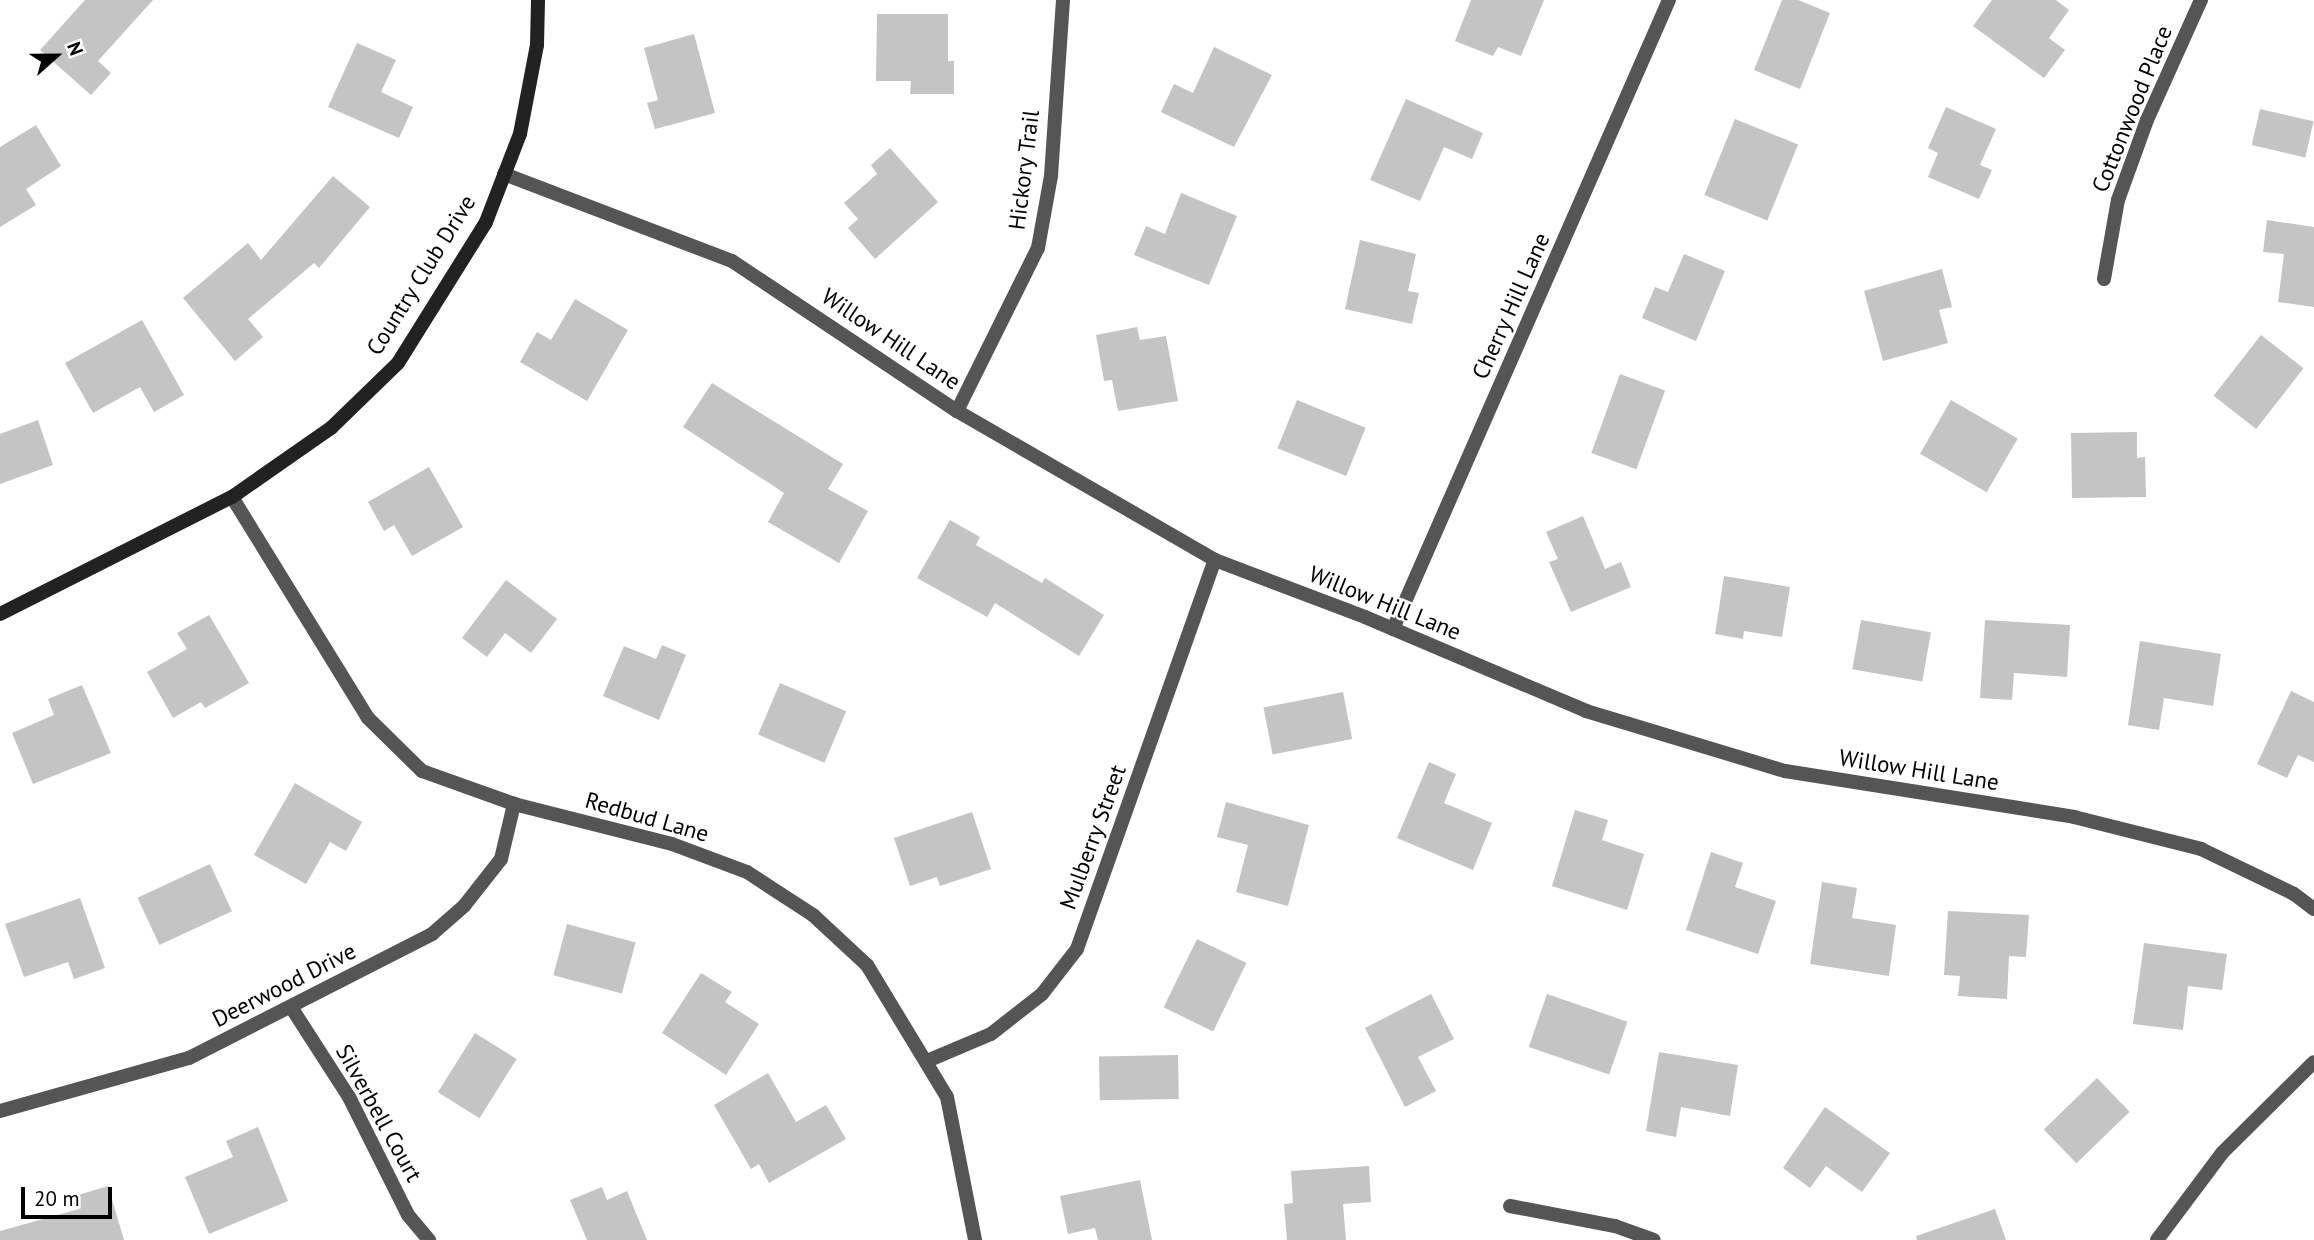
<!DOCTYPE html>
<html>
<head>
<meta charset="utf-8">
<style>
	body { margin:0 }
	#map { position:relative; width:2314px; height:1240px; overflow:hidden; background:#fff; font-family:"PT Sans",sans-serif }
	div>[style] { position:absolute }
	.building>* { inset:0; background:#c4c4c4; transform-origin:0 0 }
	.street>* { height:14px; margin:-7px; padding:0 7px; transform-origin:7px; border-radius:7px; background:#555 }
	.secondary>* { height:14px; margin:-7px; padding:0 7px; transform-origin:7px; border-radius:7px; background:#222 }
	span { translate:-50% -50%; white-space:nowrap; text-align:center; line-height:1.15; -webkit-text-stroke:5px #fff; paint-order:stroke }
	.street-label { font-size:23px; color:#000 }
	.north { position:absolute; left:21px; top:21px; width:70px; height:70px; -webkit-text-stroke:5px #fff; paint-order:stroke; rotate:69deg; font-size:19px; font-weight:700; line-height:28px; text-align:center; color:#000 }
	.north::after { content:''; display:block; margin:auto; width:24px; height:32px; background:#000; clip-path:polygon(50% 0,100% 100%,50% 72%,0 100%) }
	.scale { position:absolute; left:21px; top:1187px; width:91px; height:32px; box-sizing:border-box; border:4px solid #000; border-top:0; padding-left:9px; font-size:21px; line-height:24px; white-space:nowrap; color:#000; -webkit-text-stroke:5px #fff; paint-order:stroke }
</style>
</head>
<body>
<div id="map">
	<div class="building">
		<div style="clip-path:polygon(85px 0,153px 0,98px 61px,111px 73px,91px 95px,40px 50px)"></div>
		<div style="clip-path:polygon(1471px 0,1544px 0,1521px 56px,1498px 47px,1493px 56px,1455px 41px)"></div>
		<div style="clip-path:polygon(1782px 0,1798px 0,1830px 13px,1800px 89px,1754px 70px)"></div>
		<div style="clip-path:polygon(1992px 0,2056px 0,2069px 10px,2049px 38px,2065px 50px,2044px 78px,1973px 26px)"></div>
		<div style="clip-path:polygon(877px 14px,948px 14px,948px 61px,954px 61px,954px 94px,910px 94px,911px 81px,876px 81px)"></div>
		<div style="clip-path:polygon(694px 34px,715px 113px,655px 129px,647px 103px,658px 100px,644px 48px)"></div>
		<div style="clip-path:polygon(357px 43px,396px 60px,381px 92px,413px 107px,399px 138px,328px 107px)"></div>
		<div style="clip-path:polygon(1214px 47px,1272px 75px,1234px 147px,1161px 112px,1174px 84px,1193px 93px)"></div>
		<div style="clip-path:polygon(1406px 99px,1483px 133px,1472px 159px,1444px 147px,1420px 201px,1370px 180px)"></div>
		<div style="clip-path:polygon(1946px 107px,1996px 129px,1980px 165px,1992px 170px,1979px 199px,1928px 177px,1938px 153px,1928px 148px)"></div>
		<div style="left:2260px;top:109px;width:55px;height:37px;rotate:13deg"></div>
		<div style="left:1735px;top:119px;width:68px;height:82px;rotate:22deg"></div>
		<div style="clip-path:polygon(36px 125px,61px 166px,26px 189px,36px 205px,0 227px,0 147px)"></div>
		<div style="clip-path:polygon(890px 148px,938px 202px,875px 259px,848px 228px,858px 219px,844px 203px,877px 174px,871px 165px)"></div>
		<div style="clip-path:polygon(333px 176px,370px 207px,319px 268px,314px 263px,248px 319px,263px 337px,235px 361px,183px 298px,248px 243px,261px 260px)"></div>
		<div style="clip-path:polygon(1181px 193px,1237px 216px,1209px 285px,1134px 255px,1146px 226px,1165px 234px)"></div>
		<div style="clip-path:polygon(2267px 220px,2314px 227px,2314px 307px,2278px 302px,2284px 254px,2263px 252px)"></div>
		<div style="clip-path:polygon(1360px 240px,1416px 254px,1408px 291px,1419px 293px,1412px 324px,1345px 309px)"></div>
		<div style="clip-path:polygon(1684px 254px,1725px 271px,1696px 341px,1642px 318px,1655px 287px,1668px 292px)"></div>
		<div style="clip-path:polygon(1942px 269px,1952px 307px,1939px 310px,1948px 343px,1883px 361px,1864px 291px)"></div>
		<div style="clip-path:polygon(575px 299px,628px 330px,587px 401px,520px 362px,537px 332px,551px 340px)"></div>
		<div style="clip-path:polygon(142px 320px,184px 395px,154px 412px,140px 387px,93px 413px,65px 363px)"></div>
		<div style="clip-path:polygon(1137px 327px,1140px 340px,1166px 336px,1178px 401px,1118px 411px,1112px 380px,1104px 381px,1096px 335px)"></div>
		<div style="left:2261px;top:335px;width:54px;height:77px;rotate:38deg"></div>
		<div style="left:1620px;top:374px;width:48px;height:84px;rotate:20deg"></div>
		<div style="clip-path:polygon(712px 383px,843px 464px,828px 489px,868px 511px,839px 563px,768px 522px,784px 493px,683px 427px)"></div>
		<div style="left:1297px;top:400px;width:74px;height:52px;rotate:22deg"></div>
		<div style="left:1951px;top:400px;width:77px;height:62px;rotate:30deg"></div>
		<div style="clip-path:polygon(38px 420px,53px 465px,0 484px,0 434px)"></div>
		<div style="clip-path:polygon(2137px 432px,2137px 458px,2145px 457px,2146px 497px,2072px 498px,2071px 433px)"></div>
		<div style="clip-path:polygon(429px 467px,463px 527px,412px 556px,394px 525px,384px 531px,368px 502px)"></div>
		<div style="clip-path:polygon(1583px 516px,1605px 569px,1621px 562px,1631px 587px,1571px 612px,1549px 562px,1558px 559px,1546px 532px)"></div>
		<div style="clip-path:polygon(950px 520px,980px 537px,976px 545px,1042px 583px,1045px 578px,1104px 615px,1079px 656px,995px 603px,987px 617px,917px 578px)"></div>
		<div style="clip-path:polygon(1724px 576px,1790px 587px,1782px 637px,1744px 631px,1743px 639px,1715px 634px)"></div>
		<div style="clip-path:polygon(506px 580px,557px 619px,531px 653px,505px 633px,487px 657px,462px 638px)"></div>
		<div style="clip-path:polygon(209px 615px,249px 683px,205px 708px,201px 702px,173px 718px,147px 672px,187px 649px,177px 633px)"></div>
		<div style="left:1861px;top:620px;width:71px;height:50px;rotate:10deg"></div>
		<div style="clip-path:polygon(1985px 620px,2070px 625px,2067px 677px,2014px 673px,2012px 700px,1980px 698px)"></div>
		<div style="clip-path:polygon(2140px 641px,2221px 654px,2213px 706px,2164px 698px,2159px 730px,2128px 725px)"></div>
		<div style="clip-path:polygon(662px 645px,686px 655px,659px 720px,603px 696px,624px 646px,656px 659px)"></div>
		<div style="left:780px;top:683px;width:72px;height:56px;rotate:23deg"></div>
		<div style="clip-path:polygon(82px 685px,111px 753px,33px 784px,12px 733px,54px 715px,48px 699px)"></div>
		<div style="clip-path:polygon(2291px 691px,2314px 702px,2314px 762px,2298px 755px,2287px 778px,2257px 764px)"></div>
		<div style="left:1343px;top:692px;width:48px;height:81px;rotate:79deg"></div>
		<div style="clip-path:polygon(1429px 762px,1456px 774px,1444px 803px,1492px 823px,1473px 870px,1397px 838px)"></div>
		<div style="clip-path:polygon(295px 783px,362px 822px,346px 851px,330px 842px,306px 884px,254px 855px)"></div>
		<div style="clip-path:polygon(1226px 802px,1309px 825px,1288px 906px,1236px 892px,1248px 845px,1217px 837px)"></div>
		<div style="clip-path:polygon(1575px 810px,1608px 820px,1602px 840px,1644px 854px,1627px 910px,1552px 886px)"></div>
		<div style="clip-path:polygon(972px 812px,991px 869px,940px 886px,937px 877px,910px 886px,894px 838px)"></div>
		<div style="clip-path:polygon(1711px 852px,1743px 863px,1735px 887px,1776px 901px,1758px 954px,1686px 930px)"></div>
		<div style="left:210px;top:864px;width:52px;height:80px;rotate:65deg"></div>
		<div style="clip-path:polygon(1822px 882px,1857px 888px,1852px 918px,1896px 925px,1889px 976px,1810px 964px)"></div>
		<div style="clip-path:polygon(80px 898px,105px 968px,74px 979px,68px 962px,24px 977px,5px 924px)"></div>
		<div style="clip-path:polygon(1948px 911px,2029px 915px,2026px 957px,2009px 956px,2007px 999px,1958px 996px,1960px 976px,1944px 975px)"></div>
		<div style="left:567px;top:924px;width:71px;height:53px;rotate:15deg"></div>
		<div style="left:1197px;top:939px;width:55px;height:76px;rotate:26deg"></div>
		<div style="clip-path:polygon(2144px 943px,2227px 954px,2222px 990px,2188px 986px,2183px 1030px,2133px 1024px)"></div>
		<div style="clip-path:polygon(701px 973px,732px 992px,725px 1002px,759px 1024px,726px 1075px,662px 1033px)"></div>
		<div style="clip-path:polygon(1431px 994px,1454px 1039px,1418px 1057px,1436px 1091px,1405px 1107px,1365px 1028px)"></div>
		<div style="left:1547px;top:994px;width:85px;height:56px;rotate:19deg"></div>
		<div style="left:475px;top:1033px;width:49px;height:70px;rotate:32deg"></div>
		<div style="clip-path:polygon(1659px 1052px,1738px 1065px,1730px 1116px,1681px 1107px,1676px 1137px,1646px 1131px)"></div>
		<div style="left:1178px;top:1055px;width:44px;height:79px;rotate:89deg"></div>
		<div style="clip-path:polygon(768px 1073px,796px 1122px,826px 1105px,846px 1139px,769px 1183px,759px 1164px,751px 1169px,714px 1105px)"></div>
		<div style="left:2097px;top:1078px;width:47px;height:74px;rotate:46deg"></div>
		<div style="clip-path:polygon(1825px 1107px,1890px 1153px,1862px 1192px,1826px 1166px,1810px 1188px,1783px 1168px)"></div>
		<div style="clip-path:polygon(258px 1127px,288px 1201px,209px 1234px,185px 1177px,233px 1157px,226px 1141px)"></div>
		<div style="clip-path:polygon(1369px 1166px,1371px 1202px,1343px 1204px,1346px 1240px,1287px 1240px,1284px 1204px,1293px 1203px,1291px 1171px)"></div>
		<div style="clip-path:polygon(1140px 1180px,1152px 1240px,1098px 1240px,1095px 1228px,1068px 1234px,1060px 1196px)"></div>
		<div style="clip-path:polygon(108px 1186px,124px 1240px,0 1240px,0 1231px,79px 1209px,75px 1196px)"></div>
		<div style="clip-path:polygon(602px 1187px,607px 1200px,627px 1191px,647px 1240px,587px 1240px,570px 1200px)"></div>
		<div style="clip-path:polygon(1995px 1209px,2006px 1240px,1917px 1240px,1916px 1236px)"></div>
	</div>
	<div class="street">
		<div style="left:504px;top:174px;width:244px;rotate:20.9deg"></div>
		<div style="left:732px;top:261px;width:270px;rotate:33.7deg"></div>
		<div style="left:957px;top:411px;width:298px;rotate:30deg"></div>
		<div style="left:1215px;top:560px;width:160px;rotate:20.8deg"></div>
		<div style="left:1365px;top:617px;width:240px;rotate:23deg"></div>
		<div style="left:1586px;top:711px;width:208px;rotate:16.8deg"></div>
		<div style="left:1785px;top:771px;width:293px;rotate:9deg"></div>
		<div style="left:2074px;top:817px;width:131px;rotate:14.1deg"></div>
		<div style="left:2201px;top:849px;width:103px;rotate:25.8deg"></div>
		<div style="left:2294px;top:894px;width:25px;rotate:37deg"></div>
		<div style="left:2104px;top:279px;width:80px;rotate:-80deg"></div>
		<div style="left:2118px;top:200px;width:85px;rotate:-70.1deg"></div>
		<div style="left:2147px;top:120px;width:132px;rotate:-65.8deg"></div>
		<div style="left:957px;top:411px;width:182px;rotate:-63.6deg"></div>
		<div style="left:1038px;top:248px;width:73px;rotate:-79.8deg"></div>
		<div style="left:1051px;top:176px;width:176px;rotate:-86.1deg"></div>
		<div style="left:232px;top:497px;width:259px;rotate:58.4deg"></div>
		<div style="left:368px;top:718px;width:76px;rotate:44.5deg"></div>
		<div style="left:422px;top:771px;width:98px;rotate:19.7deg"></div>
		<div style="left:514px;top:804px;width:163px;rotate:14.2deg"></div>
		<div style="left:672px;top:844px;width:80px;rotate:20.5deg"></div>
		<div style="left:747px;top:872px;width:79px;rotate:33.1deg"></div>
		<div style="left:813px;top:915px;width:74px;rotate:42.8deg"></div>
		<div style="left:867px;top:965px;width:154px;rotate:58.8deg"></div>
		<div style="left:947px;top:1097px;width:146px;rotate:78.9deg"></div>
		<div style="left:1393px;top:629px;width:687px;rotate:-66.31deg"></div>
		<div style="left:291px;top:1007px;width:107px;rotate:57.2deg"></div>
		<div style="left:349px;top:1097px;width:132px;rotate:63.4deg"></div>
		<div style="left:408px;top:1215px;width:33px;rotate:50deg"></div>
		<div style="left:927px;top:1061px;width:69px;rotate:-22.9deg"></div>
		<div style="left:991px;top:1034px;width:65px;rotate:-38.1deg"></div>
		<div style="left:1042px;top:994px;width:57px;rotate:-52.1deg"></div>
		<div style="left:1077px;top:949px;width:413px;rotate:-70.5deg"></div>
		<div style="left:0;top:1111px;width:196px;rotate:-15.7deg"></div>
		<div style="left:189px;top:1058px;width:273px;rotate:-27deg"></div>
		<div style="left:432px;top:934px;width:43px;rotate:-41.2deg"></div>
		<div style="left:464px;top:906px;width:60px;rotate:-51.8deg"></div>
		<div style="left:501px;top:859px;width:57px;rotate:-76.7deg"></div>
		<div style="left:1510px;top:1206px;width:107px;rotate:10.8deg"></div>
		<div style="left:1615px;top:1226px;width:41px;rotate:19.7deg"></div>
		<div style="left:2157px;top:1240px;width:109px;rotate:-53.2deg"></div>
		<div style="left:2222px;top:1153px;width:129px;rotate:-44.7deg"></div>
	</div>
	<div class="secondary">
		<div style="left:0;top:614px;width:260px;rotate:-26.8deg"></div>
		<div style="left:232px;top:497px;width:121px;rotate:-34.9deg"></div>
		<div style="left:331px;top:428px;width:93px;rotate:-44.1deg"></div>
		<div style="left:398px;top:363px;width:166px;rotate:-58deg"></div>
		<div style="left:486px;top:222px;width:94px;rotate:-68.9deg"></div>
		<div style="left:520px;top:134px;width:91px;rotate:-79.2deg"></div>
		<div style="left:537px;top:45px;width:45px;rotate:-88.7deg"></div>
	</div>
	<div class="street-label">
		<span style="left:2132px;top:109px;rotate:-68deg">Cottonwood Place</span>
		<span style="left:1024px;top:170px;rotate:-83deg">Hickory Trail</span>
		<span style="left:421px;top:275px;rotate:-58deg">Country Club Drive</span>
		<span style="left:1511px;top:306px;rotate:-66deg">Cherry Hill Lane</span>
		<span style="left:891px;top:339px;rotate:34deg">Willow Hill Lane</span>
		<span style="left:1385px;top:603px;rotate:22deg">Willow Hill Lane</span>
		<span style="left:1919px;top:770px;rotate:9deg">Willow Hill Lane</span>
		<span style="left:647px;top:817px;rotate:16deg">Redbud Lane</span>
		<span style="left:1093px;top:837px;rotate:-70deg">Mulberry Street</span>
		<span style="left:284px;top:985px;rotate:-27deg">Deerwood Drive</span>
		<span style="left:379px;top:1113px;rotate:61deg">Silverbell Court</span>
	</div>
	<div class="north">N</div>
	<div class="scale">20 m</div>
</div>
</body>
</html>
